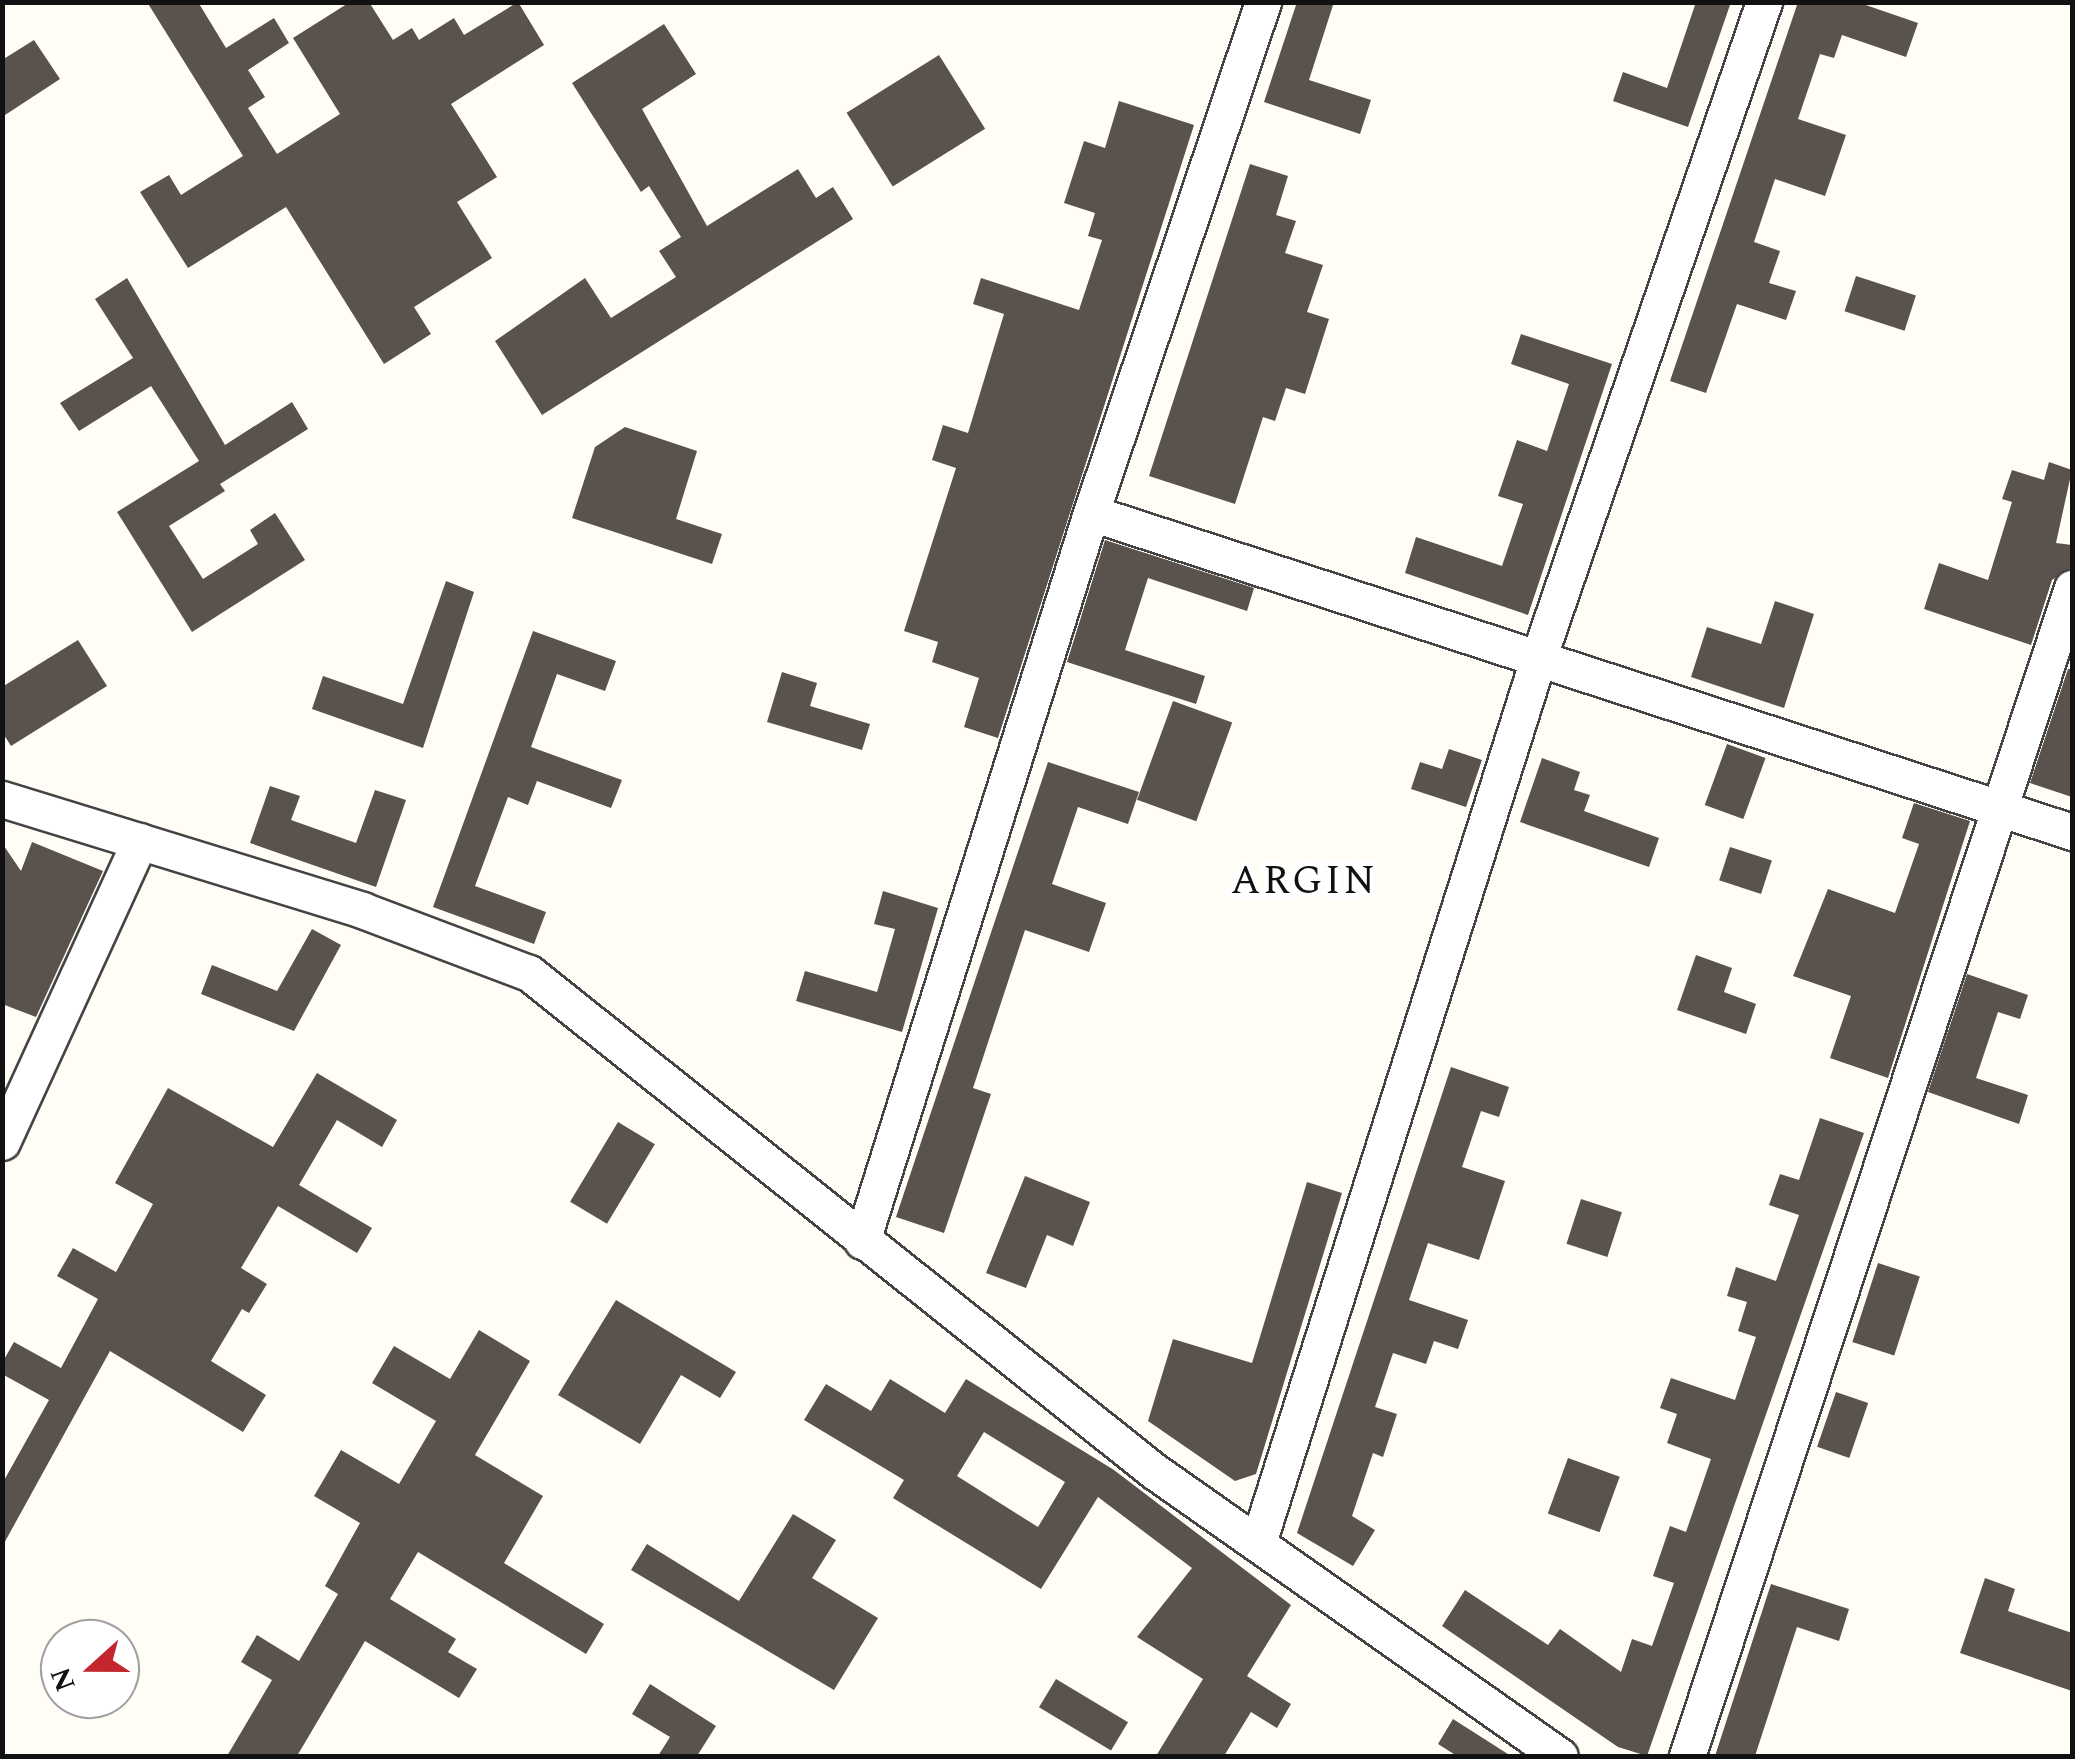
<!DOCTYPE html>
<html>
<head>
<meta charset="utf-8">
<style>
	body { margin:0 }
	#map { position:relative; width:2075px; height:1759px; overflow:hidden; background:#fffdf5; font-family:Spectral,serif }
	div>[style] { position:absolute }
	.building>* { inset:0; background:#5a524d; transform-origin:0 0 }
	.roads { filter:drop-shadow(2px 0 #444) drop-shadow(-2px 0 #444) drop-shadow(0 2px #444) drop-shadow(0 -2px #444) }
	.minor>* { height:35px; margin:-17.5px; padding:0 17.5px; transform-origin:17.5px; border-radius:17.5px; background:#fff }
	span { translate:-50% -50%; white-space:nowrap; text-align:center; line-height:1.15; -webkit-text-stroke:10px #fff; paint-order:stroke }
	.quarter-label { font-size:40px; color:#111; letter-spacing:2.5px }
	.frame { position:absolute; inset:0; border:5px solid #111; pointer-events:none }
	.north { position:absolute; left:40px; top:1619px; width:100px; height:100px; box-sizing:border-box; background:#fff; border:2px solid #a0a0a0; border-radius:50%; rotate:249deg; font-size:28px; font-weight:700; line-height:40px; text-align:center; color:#111 }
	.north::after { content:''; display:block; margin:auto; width:35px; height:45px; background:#c4262e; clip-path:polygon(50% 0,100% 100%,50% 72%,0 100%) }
</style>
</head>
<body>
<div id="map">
	<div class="building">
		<div style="clip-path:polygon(147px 2px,198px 2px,226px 48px,274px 18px,289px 43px,248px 70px,265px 97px,248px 108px,277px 154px,340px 114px,293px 38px,350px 2px,369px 2px,393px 40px,412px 28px,419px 40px,454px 18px,464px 35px,518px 2px,544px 45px,451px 104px,497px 177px,457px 202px,492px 258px,414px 307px,431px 334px,384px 364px,286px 207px,188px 268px,140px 192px,169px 175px,181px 195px,243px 156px)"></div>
		<div style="clip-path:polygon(1297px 2px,1334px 2px,1309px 80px,1371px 100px,1360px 134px,1264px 102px)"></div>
		<div style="clip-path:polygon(1696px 2px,1731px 2px,1688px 127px,1613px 101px,1623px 72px,1667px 88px)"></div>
		<div style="clip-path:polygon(1798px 2px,1857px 2px,1918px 23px,1906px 57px,1842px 35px,1834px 58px,1820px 54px,1798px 119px,1846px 135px,1825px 196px,1775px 179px,1754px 242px,1780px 251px,1769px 283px,1796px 291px,1786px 320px,1737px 304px,1706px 393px,1670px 381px)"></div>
		<div style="clip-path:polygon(664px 24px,696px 74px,642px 109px,707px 226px,798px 169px,816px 198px,833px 187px,853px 219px,542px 415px,495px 341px,585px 278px,611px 318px,676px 277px,659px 251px,681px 237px,649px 186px,641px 192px,572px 83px)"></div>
		<div style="clip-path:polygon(34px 40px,60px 79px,2px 117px,2px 60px)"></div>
		<div style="left:939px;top:55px;width:87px;height:109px;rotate:58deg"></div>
		<div style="clip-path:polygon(1119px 101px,1194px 125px,998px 738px,964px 727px,979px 678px,932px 662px,938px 642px,904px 631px,956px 468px,932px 460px,943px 425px,968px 433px,1004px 314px,973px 304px,981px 278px,1079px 310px,1102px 240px,1088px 236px,1095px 213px,1064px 203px,1084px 141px,1105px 148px)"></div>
		<div style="clip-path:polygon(1250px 164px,1288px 176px,1276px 215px,1296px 221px,1285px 253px,1323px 265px,1307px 312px,1329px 319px,1305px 394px,1286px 388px,1275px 421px,1263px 417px,1235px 504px,1149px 476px)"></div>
		<div style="left:1856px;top:276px;width:63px;height:37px;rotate:18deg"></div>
		<div style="clip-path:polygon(127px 278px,225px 445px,292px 402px,308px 429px,220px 484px,225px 491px,169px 526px,203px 579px,258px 544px,250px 530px,275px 513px,305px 560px,192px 632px,117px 512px,199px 461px,151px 386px,79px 431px,60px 403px,133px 358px,95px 299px)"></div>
		<div style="clip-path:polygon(1521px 334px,1612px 364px,1528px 615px,1405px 573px,1416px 537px,1502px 566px,1523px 504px,1498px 496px,1517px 440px,1547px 451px,1569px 384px,1511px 364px)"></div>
		<div style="clip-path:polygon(625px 427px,697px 451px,676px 519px,722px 534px,712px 564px,572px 518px,595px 447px)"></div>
		<div style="clip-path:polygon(2049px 462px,2072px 470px,2056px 543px,2072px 545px,2072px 567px,2052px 580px,2031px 645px,1924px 609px,1939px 563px,1988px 580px,2012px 502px,2002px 499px,2012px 470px,2044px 480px)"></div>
		<div style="clip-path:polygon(1105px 540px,1254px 588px,1247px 611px,1148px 578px,1125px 650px,1205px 676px,1196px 704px,1067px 662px)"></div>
		<div style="clip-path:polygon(446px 581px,474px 592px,423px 748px,312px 709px,323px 676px,403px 704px)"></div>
		<div style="clip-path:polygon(1775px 601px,1814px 614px,1784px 708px,1691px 677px,1707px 627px,1761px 644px)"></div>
		<div style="clip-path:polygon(533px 631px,616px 661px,605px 691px,557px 674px,531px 747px,622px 780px,611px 808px,537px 781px,528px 805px,508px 797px,475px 886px,546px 912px,534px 944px,433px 907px)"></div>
		<div style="clip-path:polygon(78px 640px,107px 686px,11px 746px,2px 732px,2px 687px)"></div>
		<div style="clip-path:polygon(2068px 669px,2072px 669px,2072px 797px,2030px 783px)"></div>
		<div style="clip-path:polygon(782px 672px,817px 683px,810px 706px,870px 724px,862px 750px,767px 722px)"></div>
		<div style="left:1173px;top:701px;width:63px;height:105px;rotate:20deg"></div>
		<div style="left:1727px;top:744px;width:41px;height:65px;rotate:20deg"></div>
		<div style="clip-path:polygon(1449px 749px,1482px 760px,1466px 807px,1411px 789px,1420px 762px,1442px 769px)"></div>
		<div style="clip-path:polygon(1542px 758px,1580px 772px,1574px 790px,1590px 795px,1584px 811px,1659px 838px,1649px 867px,1520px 822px)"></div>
		<div style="clip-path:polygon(1048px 762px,1139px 792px,1128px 824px,1078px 807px,1052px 884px,1106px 903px,1089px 952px,1025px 930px,973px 1088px,991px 1094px,944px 1233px,896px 1217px)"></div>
		<div style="clip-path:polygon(270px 786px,300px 796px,291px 820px,356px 843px,375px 790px,406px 800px,376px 887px,250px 843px)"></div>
		<div style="clip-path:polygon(1914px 803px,1970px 821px,1888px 1078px,1830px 1058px,1851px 996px,1793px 976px,1828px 889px,1895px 913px,1919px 844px,1902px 838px)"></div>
		<div style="clip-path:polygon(32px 842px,103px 871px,36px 1017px,2px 1004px,2px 843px,21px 871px)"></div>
		<div style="left:1730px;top:847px;width:44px;height:35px;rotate:18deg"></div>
		<div style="clip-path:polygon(883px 891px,938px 908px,902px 1032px,796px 1001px,805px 971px,877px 992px,895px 929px,874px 924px)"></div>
		<div style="clip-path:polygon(312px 929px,341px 945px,294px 1031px,201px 994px,212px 965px,277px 991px)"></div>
		<div style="clip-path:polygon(1696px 955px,1732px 968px,1724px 992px,1756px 1004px,1746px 1034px,1677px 1010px)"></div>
		<div style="clip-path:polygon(1967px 974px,2028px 995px,2020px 1019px,1998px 1012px,1976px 1078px,2028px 1095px,2019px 1124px,1928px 1092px)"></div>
		<div style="clip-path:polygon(1451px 1067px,1509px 1087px,1499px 1117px,1481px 1111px,1462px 1167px,1505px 1181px,1479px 1260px,1428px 1243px,1409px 1300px,1468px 1320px,1458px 1349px,1434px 1341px,1426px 1364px,1393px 1353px,1375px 1407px,1397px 1414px,1383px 1457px,1373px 1453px,1352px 1516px,1375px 1530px,1353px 1566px,1297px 1533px)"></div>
		<div style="clip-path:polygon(317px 1073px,397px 1120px,382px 1147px,337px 1120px,299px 1185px,372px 1228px,357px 1253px,278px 1206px,241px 1268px,267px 1284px,249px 1313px,242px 1309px,211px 1361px,266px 1395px,243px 1432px,110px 1351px,2px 1547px,2px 1484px,49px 1400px,2px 1374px,2px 1363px,14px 1342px,61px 1368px,98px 1299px,57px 1276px,73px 1248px,116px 1272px,153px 1204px,115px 1183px,168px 1088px,273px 1147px)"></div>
		<div style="clip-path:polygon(1820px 1118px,1864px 1133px,1647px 1756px,1618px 1747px,1442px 1626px,1465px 1590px,1548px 1645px,1560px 1629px,1621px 1672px,1632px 1639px,1652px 1646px,1674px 1583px,1653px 1576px,1670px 1526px,1686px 1532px,1711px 1459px,1667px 1443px,1677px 1414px,1660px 1408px,1671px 1378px,1735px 1400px,1756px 1337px,1738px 1331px,1747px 1302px,1727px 1296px,1736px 1267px,1776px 1281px,1799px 1215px,1769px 1205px,1780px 1174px,1799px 1180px)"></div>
		<div style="left:618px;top:1122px;width:43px;height:93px;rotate:31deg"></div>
		<div style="clip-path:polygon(1025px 1176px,1090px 1202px,1073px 1246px,1047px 1235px,1026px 1288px,986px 1273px)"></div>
		<div style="clip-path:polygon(1307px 1182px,1342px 1193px,1256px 1474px,1235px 1481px,1148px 1421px,1173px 1339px,1252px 1363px)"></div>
		<div style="left:1581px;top:1199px;width:43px;height:47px;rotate:18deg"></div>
		<div style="left:1878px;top:1263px;width:44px;height:83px;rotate:18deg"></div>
		<div style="clip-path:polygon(616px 1300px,736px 1372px,720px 1398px,681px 1375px,640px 1444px,558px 1395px)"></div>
		<div style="clip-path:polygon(479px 1330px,530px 1361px,475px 1455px,543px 1496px,504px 1563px,604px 1624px,586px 1654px,418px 1552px,390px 1599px,456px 1639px,448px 1652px,477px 1669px,459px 1698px,365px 1641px,297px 1756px,227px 1756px,272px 1680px,241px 1662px,257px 1635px,299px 1661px,338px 1594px,325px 1586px,360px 1523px,314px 1496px,341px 1450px,399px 1484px,436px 1421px,372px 1383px,394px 1346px,450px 1379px)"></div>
		<div style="clip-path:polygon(evenodd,890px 1379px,945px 1413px,966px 1379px,1114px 1470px,1291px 1605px,1247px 1676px,1291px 1704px,1277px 1728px,1251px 1712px,1224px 1756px,1156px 1756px,1203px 1679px,1137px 1637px,1192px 1568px,1098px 1497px,1041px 1589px,893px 1498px,904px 1480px,804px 1420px,826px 1384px,871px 1411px,890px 1379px,984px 1432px,1065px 1482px,1038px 1527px,957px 1476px,984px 1432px)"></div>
		<div style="left:1836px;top:1392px;width:34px;height:58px;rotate:19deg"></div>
		<div style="left:1568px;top:1458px;width:55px;height:59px;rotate:20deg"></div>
		<div style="clip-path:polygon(793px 1514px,836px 1540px,812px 1578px,878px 1618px,834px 1690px,631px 1570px,647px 1544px,739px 1601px)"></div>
		<div style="clip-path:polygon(1985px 1578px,2015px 1589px,2008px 1611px,2072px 1633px,2072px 1691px,1960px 1653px)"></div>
		<div style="clip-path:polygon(1771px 1584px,1849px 1609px,1839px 1641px,1797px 1627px,1755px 1756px,1715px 1756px)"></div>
		<div style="left:1056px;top:1679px;width:84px;height:33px;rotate:31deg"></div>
		<div style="clip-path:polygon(650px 1684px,716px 1726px,697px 1756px,658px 1756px,670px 1737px,632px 1714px)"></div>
		<div style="clip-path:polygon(1453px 1719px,1511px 1756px,1457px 1756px,1438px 1744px)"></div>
	</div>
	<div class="roads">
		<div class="minor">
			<div style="left:1091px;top:513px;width:1032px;rotate:18.01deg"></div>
			<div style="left:2px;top:799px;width:377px;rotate:17.1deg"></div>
			<div style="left:362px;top:910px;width:178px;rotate:20.7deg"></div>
			<div style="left:529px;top:973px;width:799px;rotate:38.55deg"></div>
			<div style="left:1154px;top:1471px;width:496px;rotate:35.1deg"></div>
			<div style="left:2px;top:1142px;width:331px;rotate:-65.4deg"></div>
			<div style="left:862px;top:1241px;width:763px;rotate:-72.54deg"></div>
			<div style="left:1091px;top:513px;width:539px;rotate:-71.4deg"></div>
			<div style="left:1258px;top:1543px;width:927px;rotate:-72.42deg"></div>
			<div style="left:1538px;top:659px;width:695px;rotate:-71.02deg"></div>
			<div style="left:1687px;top:1756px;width:1230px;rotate:-71.76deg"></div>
		</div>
	</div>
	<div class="quarter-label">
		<span style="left:1304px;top:882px">ARGIN</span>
	</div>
	<div class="frame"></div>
	<div class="north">N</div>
</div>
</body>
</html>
